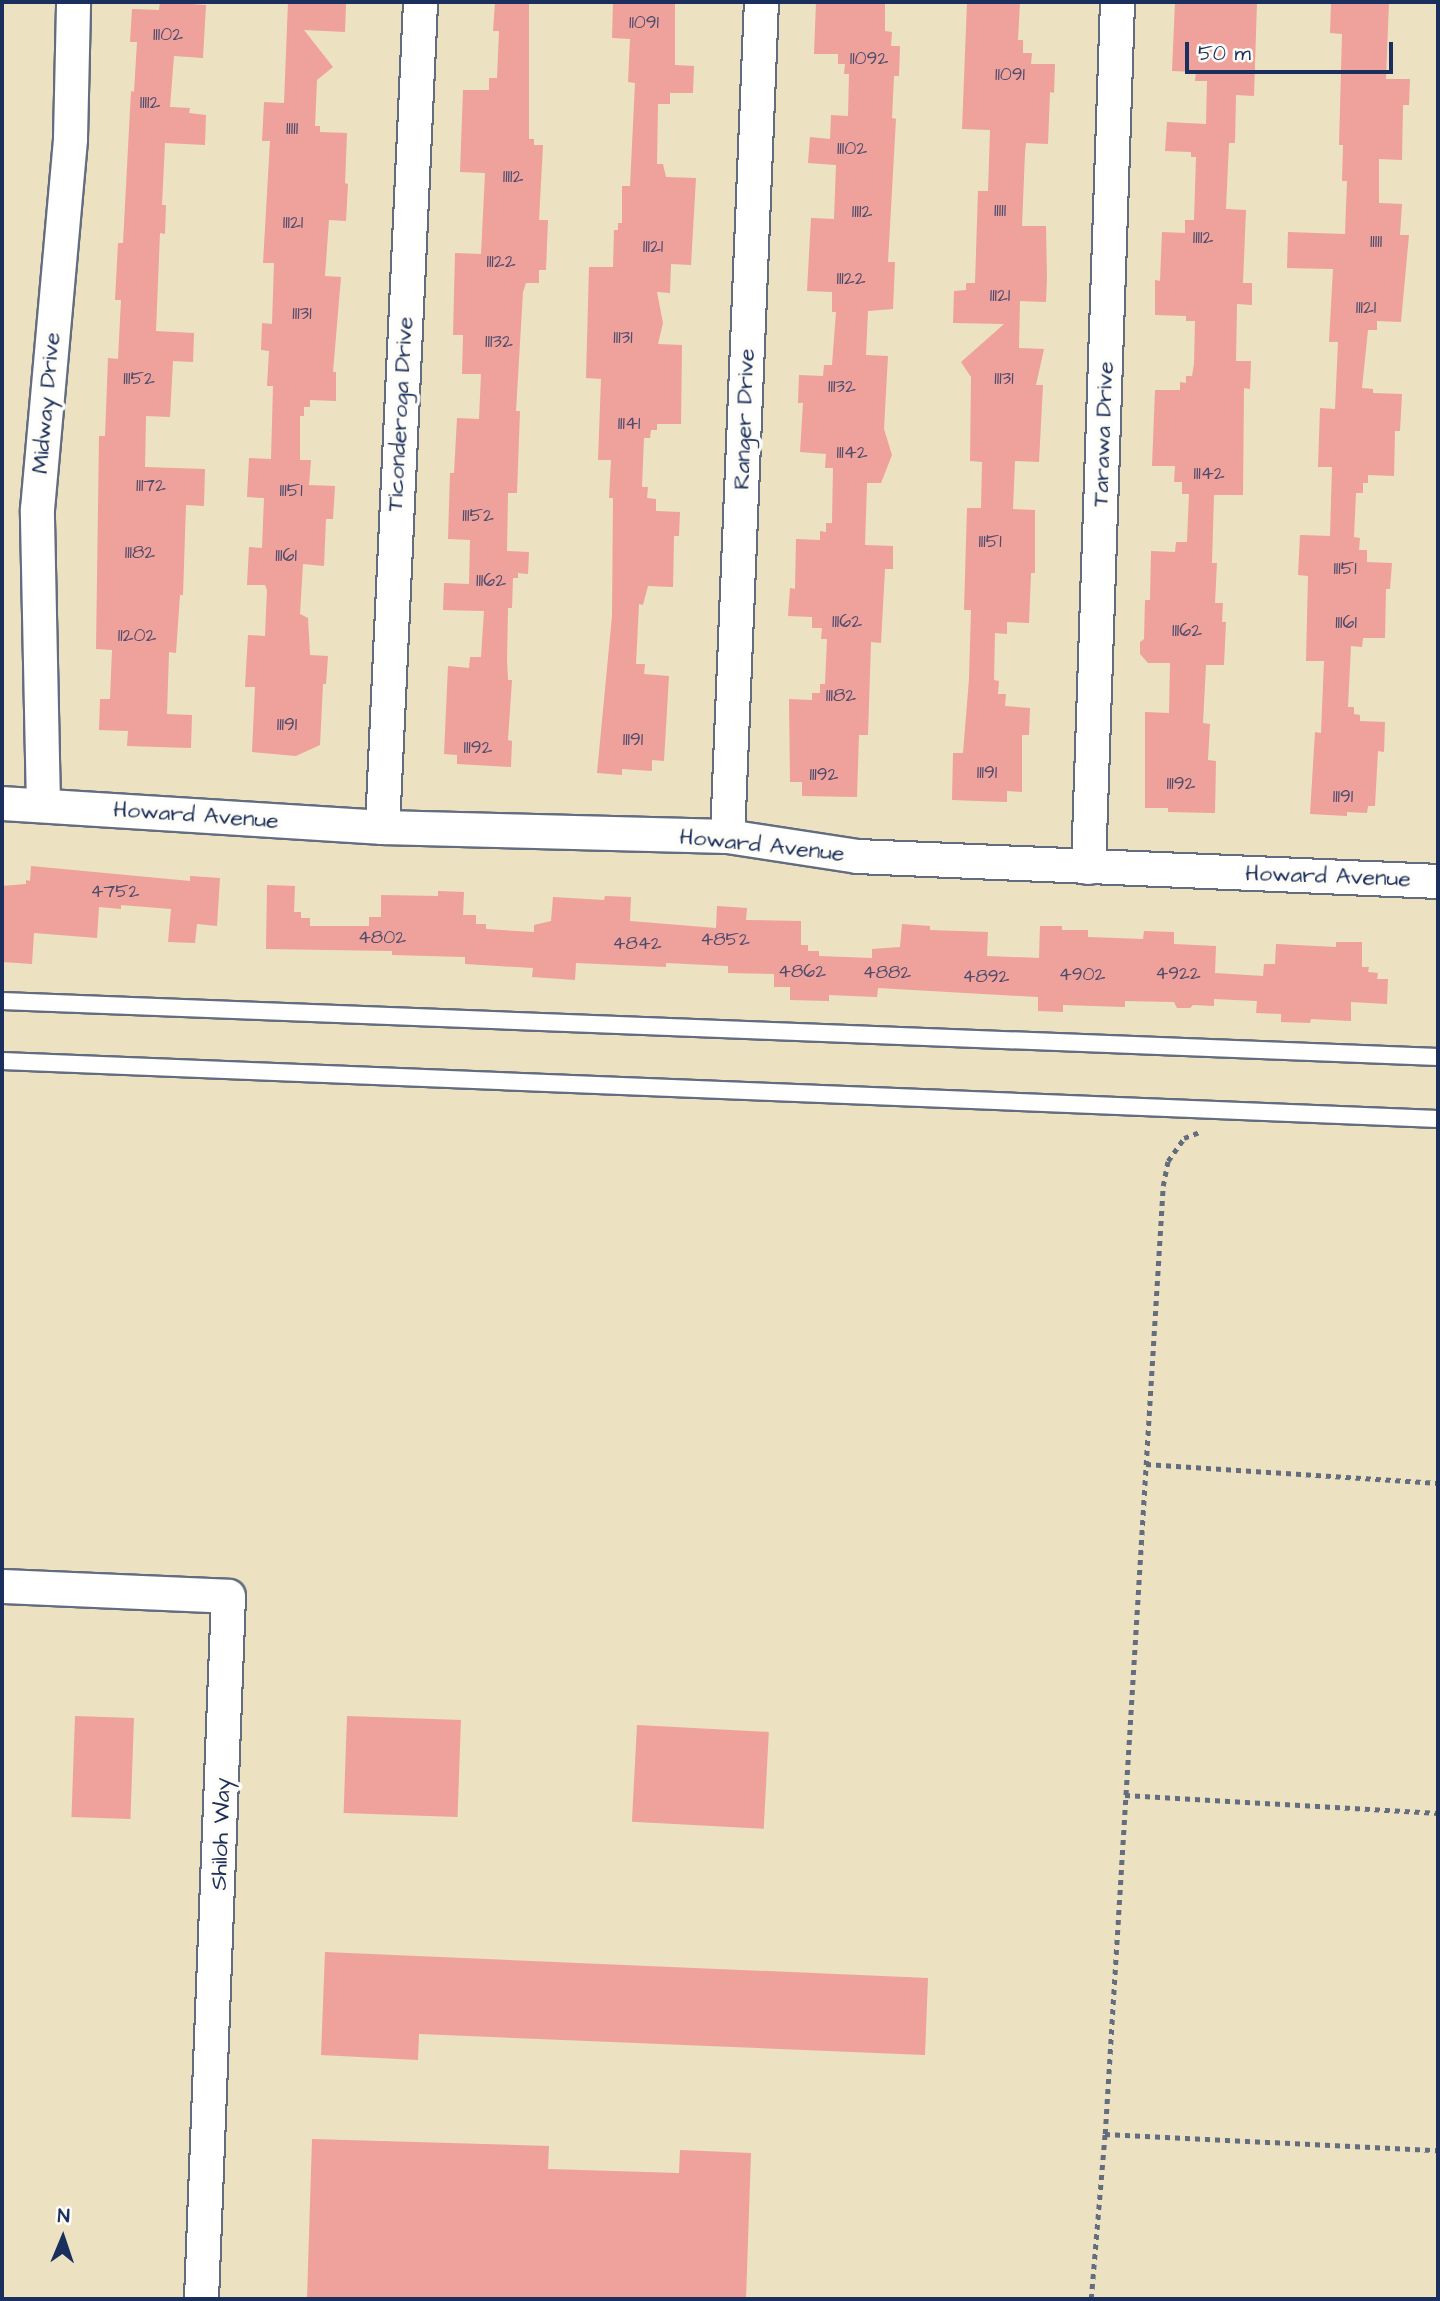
<!DOCTYPE html>
<html>
<head>
<meta charset="utf-8">
<style>
	body { margin:0 }
	#map { position:relative; width:1440px; height:2301px; overflow:hidden; background:#ece1c0; font-family:"Architects Daughter",sans-serif }
	div>[style] { position:absolute }
	.building>* { inset:0; background:#efa19b; transform-origin:0 0 }
	.path>* { height:4.5px; margin-top:-2.25px; transform-origin:0; background:repeating-linear-gradient(90deg,#646d80 0 5px,transparent 0 10px) }
	.roads { filter:drop-shadow(2px 0 #646d80) drop-shadow(-2px 0 #646d80) drop-shadow(0 2px #646d80) drop-shadow(0 -2px #646d80) }
	.service>* { height:16px; margin:-8px; padding:0 8px; transform-origin:8px; border-radius:8px; background:#fff }
	.minor>* { height:33px; margin:-16.5px; padding:0 16.5px; transform-origin:16.5px; border-radius:16.5px; background:#fff }
	span { translate:-50% -50%; white-space:nowrap; text-align:center; line-height:1.15; -webkit-text-stroke:7px #fdfcf7; paint-order:stroke }
	.number-label { font-size:19px; color:#504c6d }
	.number-label span { -webkit-text-stroke-width:0 }
	.street-label { font-size:23px; color:#1b2f5e }
	.frame { position:absolute; inset:0; border:4px solid #1b2f5e; pointer-events:none }
	.north { position:absolute; left:28px; top:2203px; width:70px; height:70px; -webkit-text-stroke:5px #fdfcf7; paint-order:stroke; rotate:2deg; font-size:19px; font-weight:700; line-height:28px; text-align:center; color:#1b2f5e }
	.north::after { content:''; display:block; margin:auto; width:24px; height:32px; background:#1b2f5e; clip-path:polygon(50% 0,100% 100%,50% 72%,0 100%) }
	.scale { position:absolute; left:1185px; top:42px; width:208px; height:32px; box-sizing:border-box; border:4px solid #1b2f5e; border-top:0; padding-left:9px; font-size:21px; line-height:24px; white-space:nowrap; color:#1b2f5e; -webkit-text-stroke:5px #fdfcf7; paint-order:stroke }
</style>
</head>
<body>
<div id="map">
	<div class="building">
		<div style="clip-path:polygon(160px 2px,206px 5px,203px 58px,174px 56px,170px 107px,190px 108px,189px 113px,206px 115px,205px 145px,165px 143px,162px 205px,166px 205px,165px 234px,160px 233px,156px 331px,194px 333px,193px 362px,173px 361px,170px 417px,146px 416px,145px 467px,205px 469px,204px 506px,186px 505px,183px 595px,180px 595px,176px 653px,169px 652px,167px 714px,192px 715px,191px 748px,127px 746px,128px 731px,99px 730px,100px 699px,110px 699px,112px 650px,96px 649px,99px 436px,105px 436px,108px 358px,118px 359px,121px 300px,115px 300px,118px 243px,123px 243px,131px 91px,134px 92px,137px 42px,130px 42px,132px 9px,159px 10px)"></div>
		<div style="clip-path:polygon(288px 2px,346px 4px,345px 32px,304px 30px,333px 67px,317px 80px,315px 126px,320px 126px,320px 132px,347px 133px,345px 183px,348px 184px,346px 221px,329px 220px,325px 276px,341px 277px,333px 372px,336px 372px,336px 401px,310px 400px,310px 407px,304px 407px,304px 416px,300px 416px,300px 460px,311px 460px,309px 485px,335px 486px,333px 519px,326px 519px,324px 566px,303px 564px,300px 614px,308px 618px,310px 655px,328px 656px,326px 684px,323px 684px,320px 745px,296px 756px,252px 752px,255px 687px,245px 687px,248px 635px,265px 636px,267px 590px,265px 585px,247px 585px,249px 547px,262px 548px,264px 498px,247px 497px,249px 458px,271px 459px,273px 386px,267px 386px,269px 351px,261px 350px,262px 323px,272px 324px,274px 263px,263px 263px,270px 141px,262px 141px,264px 102px,284px 103px)"></div>
		<div style="clip-path:polygon(495px 2px,529px 2px,529px 139px,534px 139px,534px 145px,543px 145px,539px 220px,548px 220px,546px 270px,539px 270px,539px 283px,526px 283px,523px 292px,516px 411px,520px 411px,517px 493px,508px 493px,507px 551px,529px 552px,528px 574px,518px 573px,518px 578px,513px 578px,512px 608px,508px 608px,507px 660px,508px 680px,512px 680px,508px 740px,512px 741px,511px 767px,457px 764px,457px 755px,444px 754px,448px 666px,469px 668px,470px 657px,481px 657px,484px 611px,443px 610px,444px 583px,469px 584px,470px 540px,448px 539px,450px 473px,454px 473px,457px 418px,479px 419px,481px 374px,462px 374px,463px 335px,453px 335px,455px 253px,481px 254px,485px 173px,460px 172px,463px 90px,489px 90px,489px 78px,497px 78px,499px 31px,493px 31px)"></div>
		<div style="clip-path:polygon(613px 2px,675px 2px,675px 65px,694px 66px,693px 93px,670px 93px,670px 104px,658px 104px,657px 164px,663px 164px,666px 177px,696px 178px,691px 265px,671px 264px,670px 293px,657px 292px,663px 323px,658px 344px,682px 345px,681px 424px,657px 424px,657px 430px,651px 430px,650px 438px,644px 438px,642px 487px,648px 487px,647px 498px,656px 499px,656px 511px,680px 512px,679px 536px,674px 536px,673px 587px,648px 586px,643px 605px,639px 604px,636px 664px,645px 664px,644px 674px,669px 676px,664px 761px,652px 760px,652px 771px,622px 769px,622px 775px,597px 773px,612px 616px,613px 498px,609px 498px,611px 460px,598px 460px,601px 379px,586px 378px,589px 267px,613px 267px,614px 230px,618px 230px,618px 223px,622px 223px,622px 186px,630px 186px,635px 83px,628px 82px,630px 39px,612px 38px)"></div>
		<div style="clip-path:polygon(816px 2px,885px 2px,885px 31px,892px 32px,891px 46px,900px 46px,899px 76px,894px 76px,892px 118px,896px 119px,888px 262px,895px 262px,893px 309px,868px 311px,866px 355px,888px 356px,884px 429px,892px 455px,881px 483px,867px 483px,865px 545px,893px 546px,893px 569px,885px 569px,881px 643px,871px 642px,868px 735px,859px 735px,857px 797px,802px 796px,802px 782px,790px 782px,789px 699px,812px 700px,812px 693px,820px 693px,820px 684px,825px 684px,827px 639px,821px 639px,822px 628px,812px 628px,812px 617px,788px 616px,790px 588px,795px 589px,796px 539px,820px 540px,820px 531px,826px 532px,826px 523px,832px 523px,833px 468px,825px 468px,826px 454px,800px 452px,803px 403px,798px 403px,799px 375px,823px 376px,824px 365px,832px 365px,836px 312px,832px 312px,832px 292px,807px 291px,811px 218px,834px 219px,836px 165px,808px 163px,810px 137px,830px 139px,831px 115px,848px 116px,849px 74px,844px 74px,845px 64px,838px 64px,838px 54px,814px 54px)"></div>
		<div style="clip-path:polygon(967px 2px,1020px 2px,1018px 40px,1023px 40px,1023px 53px,1032px 53px,1031px 64px,1055px 64px,1054px 93px,1050px 92px,1048px 144px,1026px 143px,1025px 153px,1022px 226px,1046px 226px,1047px 277px,1046px 302px,1020px 301px,1019px 348px,1044px 349px,1036px 385px,1043px 385px,1039px 462px,1015px 461px,1013px 509px,1035px 510px,1035px 573px,1031px 573px,1029px 623px,1007px 622px,1007px 634px,995px 633px,994px 680px,999px 681px,998px 694px,1006px 694px,1005px 706px,1030px 708px,1029px 735px,1022px 735px,1022px 792px,1007px 791px,1007px 802px,952px 800px,953px 753px,963px 753px,969px 679px,971px 610px,964px 610px,967px 508px,981px 508px,982px 462px,970px 461px,971px 377px,961px 362px,1004px 324px,953px 323px,954px 291px,966px 290px,966px 283px,975px 283px,978px 191px,988px 191px,990px 130px,962px 129px)"></div>
		<div style="clip-path:polygon(1175px 2px,1257px 2px,1254px 96px,1236px 95px,1235px 143px,1229px 143px,1226px 209px,1246px 210px,1243px 283px,1252px 283px,1252px 305px,1237px 304px,1236px 361px,1251px 361px,1250px 389px,1244px 388px,1243px 495px,1214px 495px,1212px 563px,1217px 563px,1215px 603px,1223px 603px,1222px 622px,1226px 622px,1224px 665px,1206px 665px,1203px 723px,1210px 724px,1208px 760px,1216px 761px,1215px 813px,1168px 812px,1168px 808px,1145px 808px,1145px 712px,1169px 713px,1170px 663px,1148px 663px,1140px 654px,1140px 642px,1144px 639px,1145px 600px,1150px 600px,1151px 551px,1175px 552px,1176px 542px,1187px 542px,1189px 494px,1182px 494px,1182px 482px,1174px 482px,1175px 466px,1152px 466px,1155px 390px,1180px 390px,1180px 382px,1186px 383px,1186px 376px,1192px 376px,1194px 364px,1195px 321px,1186px 321px,1186px 316px,1155px 315px,1155px 280px,1160px 281px,1162px 232px,1185px 233px,1185px 220px,1194px 220px,1196px 157px,1191px 157px,1191px 152px,1165px 151px,1167px 122px,1206px 124px,1207px 81px,1195px 81px,1196px 72px,1172px 71px)"></div>
		<div style="clip-path:polygon(1331px 2px,1389px 2px,1386px 79px,1410px 79px,1409px 105px,1403px 105px,1402px 160px,1379px 159px,1379px 203px,1402px 204px,1400px 235px,1409px 235px,1401px 322px,1377px 321px,1377px 330px,1368px 330px,1362px 388px,1373px 389px,1373px 393px,1402px 394px,1400px 431px,1395px 431px,1394px 476px,1368px 475px,1368px 483px,1363px 483px,1363px 493px,1356px 493px,1354px 537px,1360px 538px,1359px 550px,1367px 550px,1367px 562px,1392px 563px,1390px 589px,1386px 589px,1385px 638px,1363px 638px,1362px 647px,1351px 646px,1348px 707px,1354px 707px,1354px 714px,1360px 715px,1360px 721px,1385px 722px,1384px 752px,1378px 751px,1375px 806px,1368px 806px,1367px 813px,1347px 812px,1347px 816px,1310px 814px,1315px 732px,1321px 733px,1324px 661px,1306px 661px,1308px 576px,1298px 575px,1300px 535px,1330px 536px,1332px 467px,1318px 467px,1320px 408px,1335px 409px,1338px 342px,1329px 342px,1333px 269px,1287px 268px,1288px 232px,1345px 234px,1347px 181px,1342px 181px,1343px 145px,1339px 145px,1342px 34px,1330px 33px)"></div>
		<div style="clip-path:polygon(31px 866px,190px 881px,190px 876px,220px 878px,217px 926px,197px 924px,195px 943px,168px 942px,171px 909px,121px 905px,121px 909px,99px 907px,97px 938px,34px 933px,32px 964px,2px 962px,2px 886px,26px 884px,26px 880px,30px 881px)"></div>
		<div style="clip-path:polygon(267px 885px,295px 886px,294px 912px,301px 912px,301px 918px,310px 918px,310px 926px,369px 926px,369px 917px,381px 917px,381px 895px,438px 896px,438px 891px,464px 892px,463px 915px,476px 915px,476px 924px,486px 924px,486px 929px,534px 932px,534px 925px,551px 921px,553px 897px,604px 900px,605px 896px,631px 897px,630px 921px,716px 928px,717px 906px,747px 908px,746px 920px,801px 921px,801px 945px,808px 945px,808px 951px,819px 951px,819px 956px,872px 958px,872px 949px,900px 947px,902px 924px,930px 926px,930px 930px,988px 932px,987px 956px,1039px 958px,1040px 926px,1062px 926px,1062px 930px,1088px 930px,1088px 937px,1143px 939px,1144px 931px,1174px 932px,1174px 944px,1216px 946px,1215px 973px,1263px 976px,1264px 964px,1275px 964px,1276px 944px,1336px 947px,1336px 942px,1362px 942px,1362px 967px,1369px 967px,1368px 972px,1378px 973px,1377px 979px,1388px 979px,1387px 1004px,1351px 1002px,1351px 1021px,1311px 1019px,1310px 1023px,1281px 1022px,1281px 1014px,1256px 1013px,1257px 1001px,1214px 999px,1214px 1006px,1193px 1005px,1190px 1008px,1177px 1008px,1174px 1002px,1125px 1001px,1125px 1007px,1063px 1005px,1063px 1012px,1038px 1011px,1038px 997px,878px 988px,877px 997px,829px 995px,829px 1001px,790px 1000px,790px 987px,774px 987px,774px 974px,728px 973px,728px 966px,666px 963px,666px 967px,576px 963px,575px 980px,532px 977px,533px 968px,465px 964px,465px 957px,392px 955px,392px 951px,266px 949px)"></div>
		<div style="left:75px;top:1716px;width:59px;height:101px;rotate:2deg"></div>
		<div style="left:347px;top:1716px;width:114px;height:97px;rotate:2deg"></div>
		<div style="left:637px;top:1725px;width:132px;height:97px;rotate:3deg"></div>
		<div style="clip-path:polygon(325px 1952px,928px 1978px,925px 2055px,419px 2034px,418px 2060px,321px 2055px)"></div>
		<div style="clip-path:polygon(312px 2139px,549px 2146px,548px 2169px,679px 2173px,680px 2150px,751px 2153px,746px 2299px,307px 2299px)"></div>
	</div>
	<div class="path">
		<div style="left:1146px;top:1464px;width:293px;rotate:3.7deg"></div>
		<div style="left:1125px;top:1795px;width:314px;rotate:3.3deg"></div>
		<div style="left:1105px;top:2134px;width:333px;rotate:2.8deg"></div>
		<div style="left:1091px;top:2299px;width:166px;rotate:-85.2deg"></div>
		<div style="left:1105px;top:2134px;width:950px;rotate:-86.5deg"></div>
		<div style="left:1163px;top:1186px;width:25px;rotate:-79deg"></div>
		<div style="left:1168px;top:1161px;width:28px;rotate:-55deg"></div>
		<div style="left:1184px;top:1138px;width:17px;rotate:-21deg"></div>
	</div>
	<div class="roads">
		<div class="service">
			<div style="left:2px;top:1001px;width:1437px;rotate:2.23deg"></div>
			<div style="left:2px;top:1061px;width:1437px;rotate:2.31deg"></div>
		</div>
		<div class="minor">
			<div style="left:2px;top:803px;width:381px;rotate:3.6deg"></div>
			<div style="left:382px;top:827px;width:345px;rotate:1.5deg"></div>
			<div style="left:727px;top:836px;width:132px;rotate:8.7deg"></div>
			<div style="left:857px;top:856px;width:582px;rotate:2.46deg"></div>
			<div style="left:43px;top:805px;width:296px;rotate:-91.2deg"></div>
			<div style="left:37px;top:509px;width:372px;rotate:-84.9deg"></div>
			<div style="left:70px;top:138px;width:136px;rotate:-88.7deg"></div>
			<div style="left:382px;top:827px;width:826px;rotate:-87.36deg"></div>
			<div style="left:727px;top:836px;width:835px;rotate:-87.67deg"></div>
			<div style="left:1088px;top:867px;width:865px;rotate:-88.08deg"></div>
			<div style="left:2px;top:1586px;width:226px;rotate:2.5deg"></div>
			<div style="left:228px;top:1596px;width:704px;rotate:92.2deg"></div>
		</div>
	</div>
	<div class="number-label">
		<span style="left:644px;top:23px">11091</span>
		<span style="left:168px;top:35px">11102</span>
		<span style="left:869px;top:59px">11092</span>
		<span style="left:1010px;top:75px">11091</span>
		<span style="left:150px;top:103px">11112</span>
		<span style="left:292px;top:129px">11111</span>
		<span style="left:852px;top:149px">11102</span>
		<span style="left:513px;top:177px">11112</span>
		<span style="left:1000px;top:211px">11111</span>
		<span style="left:862px;top:212px">11112</span>
		<span style="left:293px;top:223px">11121</span>
		<span style="left:1203px;top:238px">11112</span>
		<span style="left:1376px;top:242px">11111</span>
		<span style="left:653px;top:247px">11121</span>
		<span style="left:501px;top:262px">11122</span>
		<span style="left:851px;top:279px">11122</span>
		<span style="left:1000px;top:296px">11121</span>
		<span style="left:1366px;top:308px">11121</span>
		<span style="left:302px;top:314px">11131</span>
		<span style="left:623px;top:338px">11131</span>
		<span style="left:499px;top:342px">11132</span>
		<span style="left:139px;top:379px">11152</span>
		<span style="left:1004px;top:379px">11131</span>
		<span style="left:842px;top:387px">11132</span>
		<span style="left:629px;top:424px">11141</span>
		<span style="left:852px;top:453px">11142</span>
		<span style="left:1209px;top:474px">11142</span>
		<span style="left:151px;top:486px">11172</span>
		<span style="left:291px;top:491px">11151</span>
		<span style="left:478px;top:516px">11152</span>
		<span style="left:990px;top:542px">11151</span>
		<span style="left:140px;top:553px">11182</span>
		<span style="left:286px;top:556px">11161</span>
		<span style="left:1345px;top:569px">11151</span>
		<span style="left:491px;top:581px">11162</span>
		<span style="left:847px;top:622px">11162</span>
		<span style="left:1346px;top:623px">11161</span>
		<span style="left:1187px;top:631px">11162</span>
		<span style="left:137px;top:636px">11202</span>
		<span style="left:841px;top:696px">11182</span>
		<span style="left:287px;top:725px">11191</span>
		<span style="left:633px;top:740px">11191</span>
		<span style="left:478px;top:748px">11192</span>
		<span style="left:987px;top:773px">11191</span>
		<span style="left:824px;top:775px">11192</span>
		<span style="left:1181px;top:784px">11192</span>
		<span style="left:1343px;top:797px">11191</span>
		<span style="left:115px;top:892px">4752</span>
		<span style="left:382px;top:938px">4802</span>
		<span style="left:725px;top:940px">4852</span>
		<span style="left:637px;top:944px">4842</span>
		<span style="left:802px;top:972px">4862</span>
		<span style="left:887px;top:973px">4882</span>
		<span style="left:1178px;top:974px">4922</span>
		<span style="left:1082px;top:975px">4902</span>
		<span style="left:986px;top:977px">4892</span>
	</div>
	<div class="street-label">
		<span style="left:46px;top:403px;rotate:-85deg">Midway Drive</span>
		<span style="left:400px;top:414px;rotate:-87deg">Ticonderoga Drive</span>
		<span style="left:744px;top:419px;rotate:-88deg">Ranger Drive</span>
		<span style="left:1103px;top:434px;rotate:-88deg">Tarawa Drive</span>
		<span style="left:196px;top:815px;rotate:4deg">Howard Avenue</span>
		<span style="left:762px;top:845px;rotate:6deg">Howard Avenue</span>
		<span style="left:1328px;top:876px;rotate:2deg">Howard Avenue</span>
		<span style="left:221px;top:1834px;rotate:-88deg">Shiloh Way</span>
	</div>
	<div class="frame"></div>
	<div class="north">N</div>
	<div class="scale">50 m</div>
</div>
</body>
</html>
